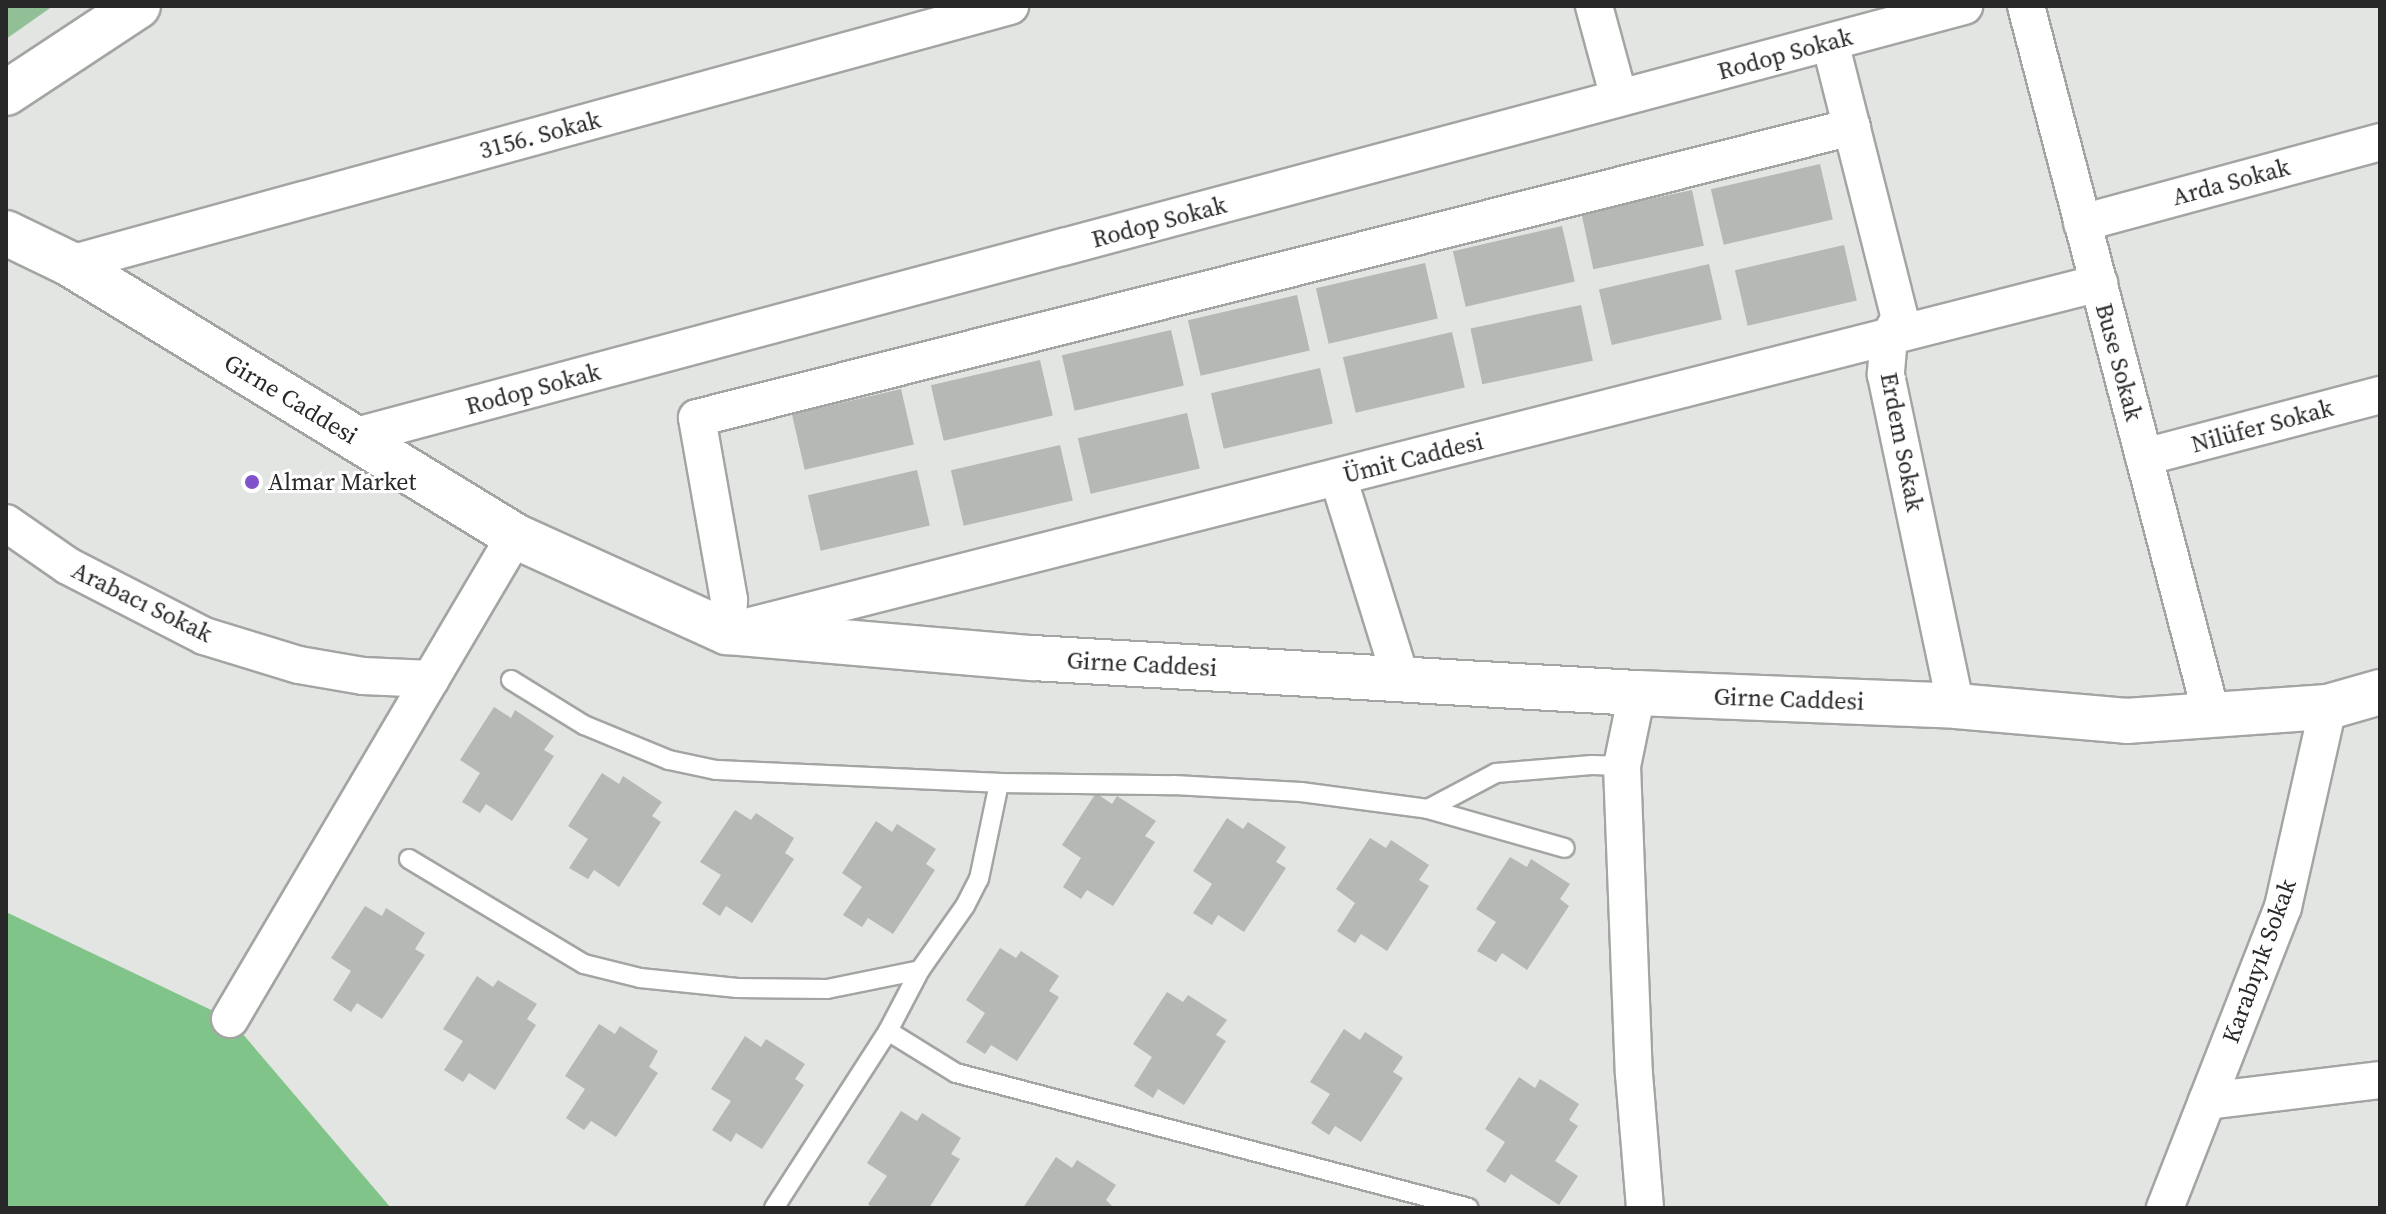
<!DOCTYPE html>
<html>
<head>
<meta charset="utf-8">
<style>
	body { margin:0 }
	#map { position:relative; width:2386px; height:1214px; overflow:hidden; background:#e2e5e2; font-family:"Source Serif 4",serif }
	div>[style] { position:absolute }
	.green>* { inset:0; background:#91c096 }
	.forest>* { inset:0; background:#80c489 }
	.building>* { inset:0; background:#b5b8b5; transform-origin:0 0 }
	.roads { filter:drop-shadow(2px 0 #a3a5a3) drop-shadow(-2px 0 #a3a5a3) drop-shadow(0 2px #a3a5a3) drop-shadow(0 -2px #a3a5a3) }
	.lane>* { height:18px; margin:-9px; padding:0 9px; transform-origin:9px; border-radius:9px; background:#fff }
	.street>* { height:36px; margin:-18px; padding:0 18px; transform-origin:18px; border-radius:18px; background:#fff }
	.secondary>* { height:44px; margin:-22px; padding:0 22px; transform-origin:22px; border-radius:22px; background:#fff }
	.dots>* { width:22px; height:22px; translate:-50% -50%; box-sizing:border-box; border:4px solid #fff; border-radius:50% }
	span { translate:-50% -50%; white-space:nowrap; text-align:center; line-height:1.15; -webkit-text-stroke:6px #fff; paint-order:stroke }
	.street-label { font-size:24px; color:#272827 }
	.poi-label { font-size:24px; color:#272827 }
	.left { translate:0 -50%; text-align:left }
	.frame { position:absolute; inset:0; border:8px solid #272827; pointer-events:none }
</style>
</head>
<body>
<div id="map">
	<div class="green">
		<div style="clip-path:polygon(6px 6px,53px 6px,6px 39px)"></div>
	</div>
	<div class="forest">
		<div style="clip-path:polygon(6px 912px,230px 1019px,391px 1208px,6px 1208px)"></div>
	</div>
	<div class="building">
		<div style="left:1820px;top:164px;width:57px;height:112px;rotate:77deg"></div>
		<div style="left:1692px;top:190px;width:57px;height:113px;rotate:78deg"></div>
		<div style="left:1562px;top:226px;width:57px;height:112px;rotate:77deg"></div>
		<div style="left:1844px;top:245px;width:57px;height:112px;rotate:77deg"></div>
		<div style="left:1425px;top:263px;width:57px;height:112px;rotate:77deg"></div>
		<div style="left:1709px;top:264px;width:57px;height:113px;rotate:77deg"></div>
		<div style="left:1297px;top:295px;width:57px;height:112px;rotate:77deg"></div>
		<div style="left:1581px;top:305px;width:57px;height:113px;rotate:78deg"></div>
		<div style="left:1171px;top:330px;width:57px;height:112px;rotate:77deg"></div>
		<div style="left:1452px;top:332px;width:57px;height:112px;rotate:77deg"></div>
		<div style="left:1040px;top:360px;width:57px;height:112px;rotate:77deg"></div>
		<div style="left:1320px;top:368px;width:57px;height:112px;rotate:77deg"></div>
		<div style="left:901px;top:389px;width:57px;height:112px;rotate:77deg"></div>
		<div style="left:1187px;top:413px;width:57px;height:112px;rotate:77deg"></div>
		<div style="left:1060px;top:445px;width:57px;height:112px;rotate:77deg"></div>
		<div style="left:917px;top:470px;width:57px;height:112px;rotate:77deg"></div>
		<div style="clip-path:polygon(494px 707px,511px 718px,515px 710px,554px 736px,544px 750px,554px 756px,512px 821px,486px 804px,480px 813px,462px 802px,480px 773px,460px 760px)"></div>
		<div style="clip-path:polygon(602px 773px,619px 784px,623px 776px,662px 802px,652px 816px,661px 822px,619px 887px,594px 870px,588px 879px,569px 868px,588px 839px,568px 826px)"></div>
		<div style="clip-path:polygon(1096px 793px,1112px 804px,1117px 796px,1156px 821px,1145px 836px,1155px 842px,1113px 906px,1087px 890px,1081px 899px,1063px 887px,1081px 858px,1062px 845px)"></div>
		<div style="clip-path:polygon(735px 810px,751px 820px,756px 813px,794px 838px,785px 853px,794px 859px,752px 923px,726px 906px,720px 916px,702px 904px,721px 875px,700px 862px)"></div>
		<div style="clip-path:polygon(1227px 818px,1243px 829px,1248px 822px,1286px 847px,1276px 862px,1286px 868px,1244px 932px,1218px 915px,1212px 925px,1193px 913px,1212px 884px,1193px 871px)"></div>
		<div style="clip-path:polygon(876px 821px,892px 832px,897px 824px,936px 849px,926px 864px,935px 870px,893px 934px,868px 918px,862px 927px,843px 915px,862px 887px,842px 873px)"></div>
		<div style="clip-path:polygon(1370px 838px,1386px 848px,1391px 840px,1429px 865px,1419px 880px,1429px 886px,1387px 951px,1361px 934px,1355px 943px,1337px 931px,1355px 903px,1336px 889px)"></div>
		<div style="clip-path:polygon(1510px 857px,1527px 867px,1531px 859px,1570px 884px,1560px 899px,1569px 906px,1527px 970px,1502px 953px,1496px 962px,1477px 951px,1496px 922px,1476px 909px)"></div>
		<div style="clip-path:polygon(365px 906px,382px 916px,386px 908px,425px 933px,415px 949px,425px 955px,382px 1019px,357px 1003px,351px 1012px,333px 1000px,351px 971px,331px 958px)"></div>
		<div style="clip-path:polygon(1000px 948px,1016px 958px,1021px 951px,1059px 976px,1049px 991px,1059px 997px,1017px 1061px,991px 1045px,985px 1054px,966px 1042px,985px 1013px,966px 1000px)"></div>
		<div style="clip-path:polygon(477px 976px,493px 987px,498px 980px,537px 1004px,527px 1019px,536px 1025px,495px 1090px,469px 1073px,463px 1082px,444px 1070px,463px 1041px,443px 1029px)"></div>
		<div style="clip-path:polygon(1167px 992px,1183px 1002px,1188px 995px,1227px 1020px,1216px 1035px,1226px 1041px,1184px 1105px,1158px 1089px,1153px 1098px,1134px 1086px,1152px 1057px,1133px 1044px)"></div>
		<div style="clip-path:polygon(599px 1024px,615px 1034px,620px 1026px,658px 1051px,649px 1067px,658px 1073px,616px 1137px,591px 1121px,584px 1130px,566px 1118px,585px 1089px,565px 1076px)"></div>
		<div style="clip-path:polygon(1344px 1029px,1360px 1040px,1365px 1032px,1403px 1057px,1393px 1072px,1403px 1078px,1361px 1142px,1335px 1126px,1329px 1135px,1311px 1123px,1330px 1094px,1310px 1082px)"></div>
		<div style="clip-path:polygon(745px 1036px,761px 1047px,766px 1039px,805px 1064px,795px 1079px,804px 1085px,762px 1149px,736px 1133px,731px 1142px,712px 1130px,731px 1101px,711px 1089px)"></div>
		<div style="clip-path:polygon(1519px 1077px,1535px 1088px,1540px 1079px,1579px 1104px,1569px 1120px,1578px 1126px,1555px 1161px,1578px 1176px,1559px 1205px,1511px 1174px,1505px 1183px,1486px 1171px,1505px 1142px,1485px 1129px)"></div>
		<div style="clip-path:polygon(901px 1111px,917px 1121px,922px 1113px,961px 1138px,951px 1154px,960px 1159px,929px 1208px,873px 1208px,868px 1204px,887px 1176px,867px 1163px)"></div>
		<div style="clip-path:polygon(1056px 1157px,1072px 1168px,1077px 1160px,1116px 1185px,1106px 1200px,1114px 1208px,1023px 1208px)"></div>
	</div>
	<div class="roads">
		<div class="lane">
			<div style="left:511px;top:680px;width:86px;rotate:31.7deg"></div>
			<div style="left:584px;top:725px;width:92px;rotate:22.4deg"></div>
			<div style="left:669px;top:760px;width:48px;rotate:12deg"></div>
			<div style="left:716px;top:770px;width:283px;rotate:2.6deg"></div>
			<div style="left:1428px;top:809px;width:77px;rotate:-27.9deg"></div>
			<div style="left:1496px;top:773px;width:96px;rotate:-4.8deg"></div>
			<div style="left:1592px;top:765px;width:30px;rotate:2deg"></div>
			<div style="left:409px;top:859px;width:204px;rotate:31deg"></div>
			<div style="left:584px;top:964px;width:58px;rotate:14deg"></div>
			<div style="left:640px;top:978px;width:98px;rotate:5.9deg"></div>
			<div style="left:737px;top:988px;width:90px;rotate:0.6deg"></div>
			<div style="left:827px;top:989px;width:95px;rotate:-11.5deg"></div>
			<div style="left:920px;top:970px;width:78px;rotate:-54.9deg"></div>
			<div style="left:965px;top:906px;width:30px;rotate:-63deg"></div>
			<div style="left:979px;top:879px;width:98px;rotate:-78.2deg"></div>
			<div style="left:999px;top:783px;width:175px;rotate:0.7deg"></div>
			<div style="left:1174px;top:785px;width:127px;rotate:3.2deg"></div>
			<div style="left:1301px;top:792px;width:128px;rotate:7.6deg"></div>
			<div style="left:1428px;top:809px;width:142px;rotate:15.9deg"></div>
			<div style="left:888px;top:1031px;width:80px;rotate:31.7deg"></div>
			<div style="left:956px;top:1073px;width:530px;rotate:14.74deg"></div>
			<div style="left:774px;top:1208px;width:211px;rotate:-57.2deg"></div>
			<div style="left:888px;top:1031px;width:69px;rotate:-62.3deg"></div>
		</div>
		<div class="street">
			<div style="left:1594px;top:6px;width:95px;rotate:74.8deg"></div>
			<div style="left:2026px;top:6px;width:735px;rotate:75.34deg"></div>
			<div style="left:1830px;top:42px;width:285px;rotate:75.8deg"></div>
			<div style="left:1900px;top:318px;width:22px;rotate:120deg"></div>
			<div style="left:1889px;top:337px;width:38px;rotate:95deg"></div>
			<div style="left:1886px;top:375px;width:338px;rotate:78.1deg"></div>
			<div style="left:1852px;top:127px;width:1191px;rotate:165.86deg"></div>
			<div style="left:697px;top:418px;width:185px;rotate:80deg"></div>
			<div style="left:729px;top:600px;width:32px;rotate:94deg"></div>
			<div style="left:727px;top:632px;width:1416px;rotate:-14.27deg"></div>
			<div style="left:2082px;top:223px;width:309px;rotate:-15.2deg"></div>
			<div style="left:70px;top:264px;width:975px;rotate:-15.35deg"></div>
			<div style="left:353px;top:437px;width:1668px;rotate:-14.98deg"></div>
			<div style="left:2144px;top:457px;width:244px;rotate:-14.7deg"></div>
			<div style="left:1338px;top:477px;width:212px;rotate:72.7deg"></div>
			<div style="left:6px;top:523px;width:75px;rotate:34.7deg"></div>
			<div style="left:68px;top:566px;width:153px;rotate:27.2deg"></div>
			<div style="left:204px;top:636px;width:99px;rotate:17deg"></div>
			<div style="left:299px;top:665px;width:65px;rotate:9.8deg"></div>
			<div style="left:363px;top:676px;width:68px;rotate:2.5deg"></div>
			<div style="left:1637px;top:693px;width:75px;rotate:101.6deg"></div>
			<div style="left:1622px;top:766px;width:308px;rotate:87.8deg"></div>
			<div style="left:1634px;top:1074px;width:134px;rotate:85.3deg"></div>
			<div style="left:230px;top:1019px;width:561px;rotate:-59.46deg"></div>
			<div style="left:2207px;top:1101px;width:174px;rotate:-6.9deg"></div>
			<div style="left:2165px;top:1208px;width:323px;rotate:-68.6deg"></div>
			<div style="left:2283px;top:907px;width:205px;rotate:-77.3deg"></div>
		</div>
		<div class="secondary">
			<div style="left:6px;top:93px;width:158px;rotate:-33.4deg"></div>
			<div style="left:6px;top:233px;width:71px;rotate:25.8deg"></div>
			<div style="left:70px;top:264px;width:522px;rotate:31.43deg"></div>
			<div style="left:515px;top:536px;width:233px;rotate:24.4deg"></div>
			<div style="left:727px;top:632px;width:307px;rotate:4.9deg"></div>
			<div style="left:1033px;top:658px;width:605px;rotate:3.32deg"></div>
			<div style="left:1637px;top:693px;width:319px;rotate:2.3deg"></div>
			<div style="left:1956px;top:706px;width:171px;rotate:5deg"></div>
			<div style="left:2126px;top:721px;width:202px;rotate:-4deg"></div>
			<div style="left:2328px;top:707px;width:54px;rotate:-16.1deg"></div>
		</div>
	</div>
	<div class="dots">
		<div style="left:252px;top:482px;background:#8053cc"></div>
	</div>
	<div class="street-label">
		<span style="left:1785px;top:54px;rotate:-15deg">Rodop Sokak</span>
		<span style="left:540px;top:135px;rotate:-15deg">3156. Sokak</span>
		<span style="left:2231px;top:182px;rotate:-15deg">Arda Sokak</span>
		<span style="left:1159px;top:222px;rotate:-15deg">Rodop Sokak</span>
		<span style="left:2119px;top:362px;rotate:75deg">Buse Sokak</span>
		<span style="left:533px;top:389px;rotate:-15deg">Rodop Sokak</span>
		<span style="left:291px;top:399px;rotate:31deg">Girne Caddesi</span>
		<span style="left:2262px;top:426px;rotate:-15deg">Nilüfer Sokak</span>
		<span style="left:1902px;top:442px;rotate:79deg">Erdem Sokak</span>
		<span style="left:1413px;top:458px;rotate:-14deg">Ümit Caddesi</span>
		<span style="left:142px;top:602px;rotate:26deg">Arabacı Sokak</span>
		<span style="left:1142px;top:664px;rotate:3deg">Girne Caddesi</span>
		<span style="left:1789px;top:699px;rotate:2deg">Girne Caddesi</span>
		<span style="left:2259px;top:961px;rotate:-70deg">Karabıyık Sokak</span>
	</div>
	<div class="poi-label">
		<span class="left" style="left:268px;top:482px">Almar Market</span>
	</div>
	<div class="frame"></div>
</div>
</body>
</html>
